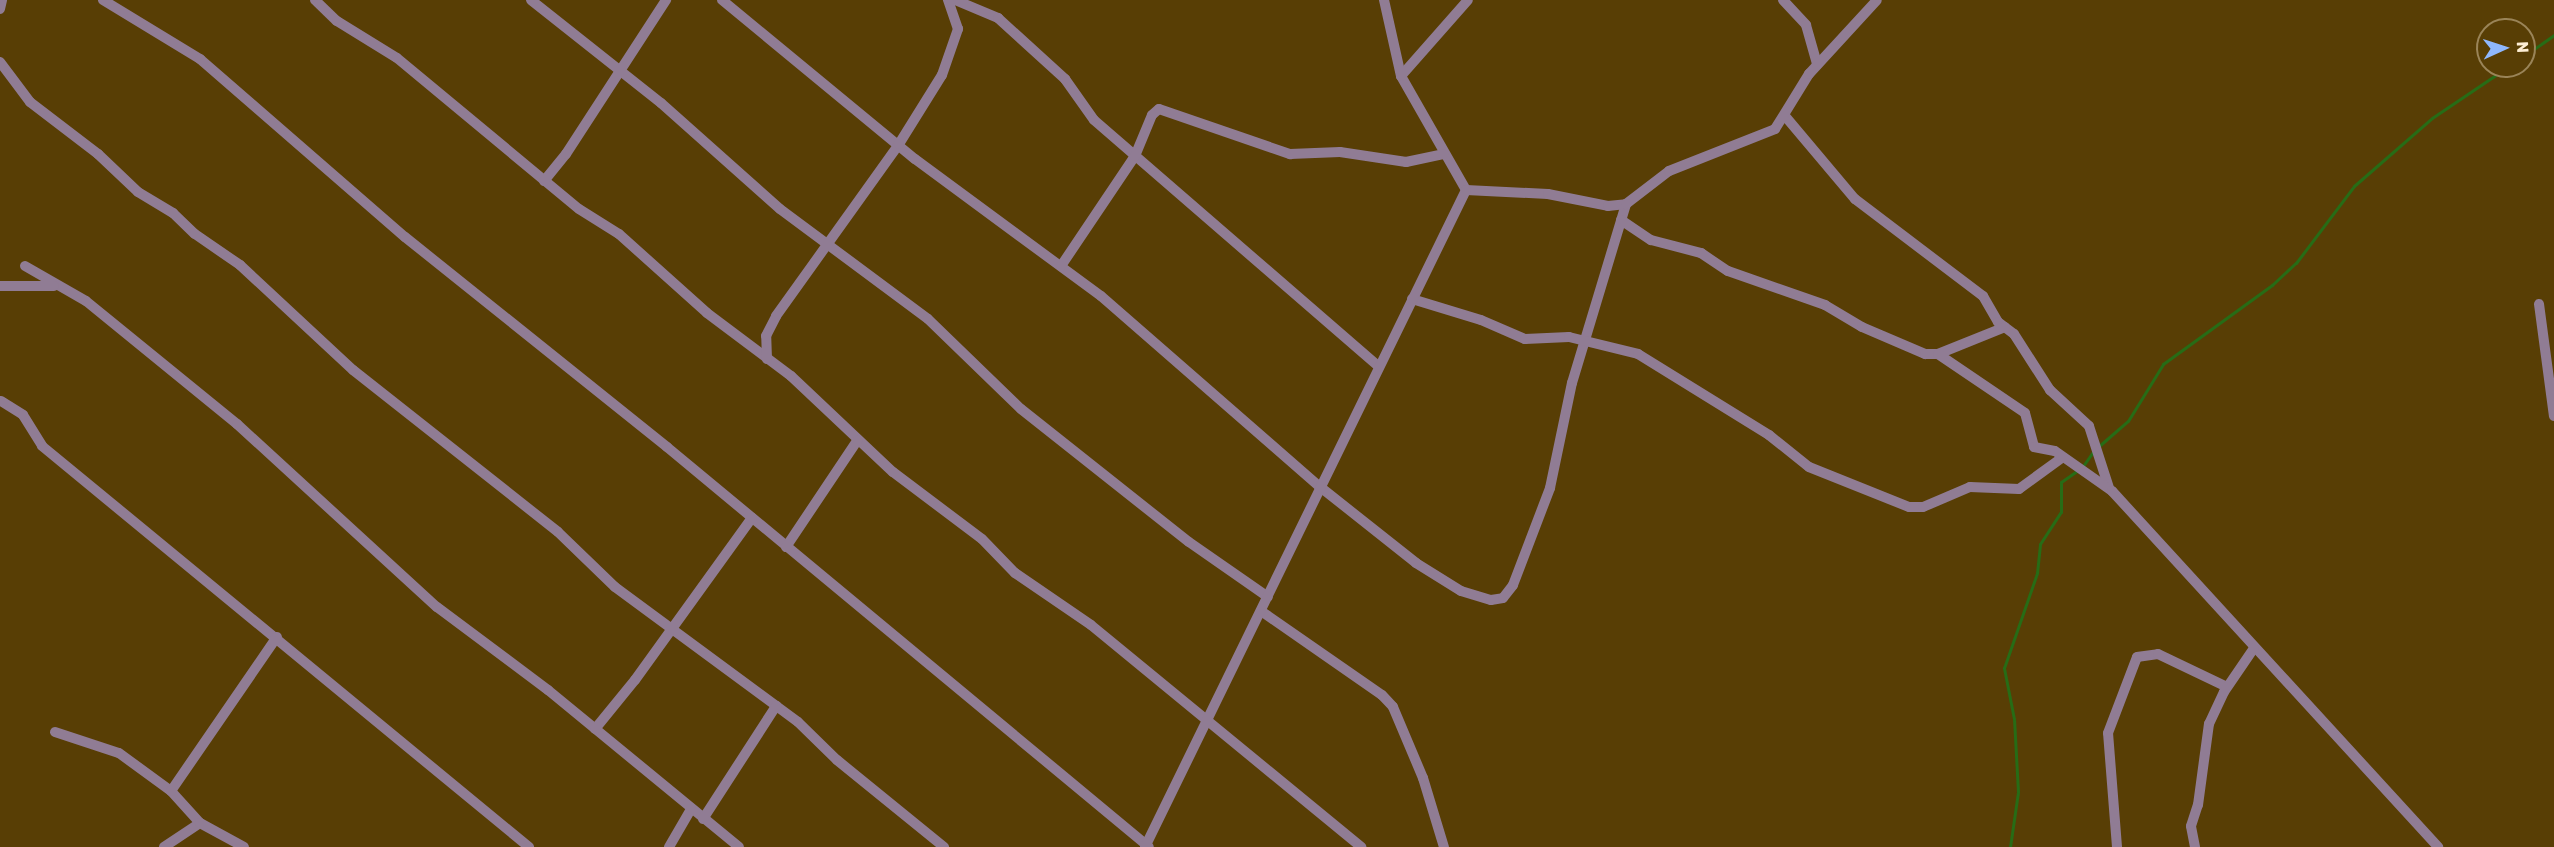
<!DOCTYPE html>
<html>
<head>
<meta charset="utf-8">
<style>
	body { margin:0 }
	#map { position:relative; width:2554px; height:847px; overflow:hidden; background:#583e05; font-family:Rubik,sans-serif }
	div>[style] { position:absolute }
	.stream>* { height:3px; margin:-1.5px; padding:0 1.5px; transform-origin:1.5px; border-radius:1.5px; background:#276c16 }
	.minor>* { height:10px; margin:-5px; padding:0 5px; transform-origin:5px; border-radius:5px; background:#907c94 }
	span { translate:-50% -50%; white-space:nowrap; text-align:center; line-height:1.15; -webkit-text-stroke:6px #583e05; paint-order:stroke }
	.north { position:absolute; left:2476px; top:18px; width:60px; height:60px; box-sizing:border-box; background:#583e05; border:2px solid #9a8458; border-radius:50%; rotate:87deg; font-size:16px; font-weight:700; line-height:24px; text-align:center; color:#feeed4 }
	.north::after { content:''; display:block; margin:auto; width:21px; height:27px; background:#8fb8fd; clip-path:polygon(50% 0,100% 100%,50% 72%,0 100%) }
</style>
</head>
<body>
<div id="map">
	<div class="stream">
		<div style="left:2524px;top:56px;width:37px;rotate:-35deg"></div>
		<div style="left:2099px;top:446px;width:38px;rotate:-41deg"></div>
		<div style="left:2128px;top:421px;width:67px;rotate:-58.4deg"></div>
		<div style="left:2163px;top:364px;width:135px;rotate:-35.9deg"></div>
		<div style="left:2272px;top:285px;width:33px;rotate:-43deg"></div>
		<div style="left:2296px;top:263px;width:96px;rotate:-53deg"></div>
		<div style="left:2354px;top:186px;width:103px;rotate:-41.1deg"></div>
		<div style="left:2432px;top:118px;width:93px;rotate:-34deg"></div>
		<div style="left:2083px;top:466px;width:19px;rotate:-55deg"></div>
		<div style="left:2010px;top:847px;width:56px;rotate:-81.7deg"></div>
		<div style="left:2018px;top:792px;width:73px;rotate:-93.1deg"></div>
		<div style="left:2014px;top:719px;width:52px;rotate:-101.1deg"></div>
		<div style="left:2004px;top:668px;width:101px;rotate:-70.8deg"></div>
		<div style="left:2037px;top:573px;width:29px;rotate:-84deg"></div>
		<div style="left:2040px;top:544px;width:38px;rotate:-57deg"></div>
		<div style="left:2061px;top:512px;width:30px;rotate:-90deg"></div>
		<div style="left:2061px;top:482px;width:21px;rotate:-35deg"></div>
	</div>
	<div class="minor">
		<div style="left:103px;top:0;width:114px;rotate:31.3deg"></div>
		<div style="left:200px;top:59px;width:271px;rotate:41deg"></div>
		<div style="left:405px;top:237px;width:336px;rotate:38.7deg"></div>
		<div style="left:667px;top:447px;width:626px;rotate:39.69deg"></div>
		<div style="left:315px;top:0;width:30px;rotate:44deg"></div>
		<div style="left:337px;top:21px;width:70px;rotate:31.7deg"></div>
		<div style="left:397px;top:58px;width:236px;rotate:39.7deg"></div>
		<div style="left:579px;top:209px;width:47px;rotate:32deg"></div>
		<div style="left:619px;top:234px;width:118px;rotate:41.9deg"></div>
		<div style="left:707px;top:313px;width:105px;rotate:36.9deg"></div>
		<div style="left:791px;top:376px;width:140px;rotate:43.3deg"></div>
		<div style="left:893px;top:472px;width:111px;rotate:37deg"></div>
		<div style="left:982px;top:539px;width:47px;rotate:45.9deg"></div>
		<div style="left:1015px;top:573px;width:92px;rotate:34.4deg"></div>
		<div style="left:1091px;top:625px;width:350px;rotate:39.4deg"></div>
		<div style="left:531px;top:0;width:166px;rotate:38.4deg"></div>
		<div style="left:661px;top:103px;width:159px;rotate:41.7deg"></div>
		<div style="left:780px;top:209px;width:184px;rotate:36.6deg"></div>
		<div style="left:928px;top:319px;width:129px;rotate:44.1deg"></div>
		<div style="left:1021px;top:409px;width:214px;rotate:38.4deg"></div>
		<div style="left:1189px;top:542px;width:96px;rotate:34.8deg"></div>
		<div style="left:722px;top:0;width:250px;rotate:39.5deg"></div>
		<div style="left:915px;top:159px;width:231px;rotate:36.4deg"></div>
		<div style="left:1101px;top:296px;width:289px;rotate:41.1deg"></div>
		<div style="left:1319px;top:486px;width:124px;rotate:38.4deg"></div>
		<div style="left:1416px;top:563px;width:53px;rotate:31.9deg"></div>
		<div style="left:1461px;top:591px;width:31px;rotate:17deg"></div>
		<div style="left:1491px;top:600px;width:12px;rotate:-9deg"></div>
		<div style="left:1503px;top:598px;width:16px;rotate:-52deg"></div>
		<div style="left:1513px;top:585px;width:104px;rotate:-69.1deg"></div>
		<div style="left:1550px;top:488px;width:107px;rotate:-78.2deg"></div>
		<div style="left:1572px;top:383px;width:187px;rotate:-73.2deg"></div>
		<div style="left:955px;top:0;width:47px;rotate:22.7deg"></div>
		<div style="left:998px;top:18px;width:91px;rotate:42.3deg"></div>
		<div style="left:1065px;top:79px;width:50px;rotate:54.7deg"></div>
		<div style="left:1094px;top:120px;width:377px;rotate:40.9deg"></div>
		<div style="left:1384px;top:0;width:78px;rotate:77.4deg"></div>
		<div style="left:1401px;top:76px;width:131px;rotate:60.3deg"></div>
		<div style="left:1783px;top:0;width:34px;rotate:47deg"></div>
		<div style="left:1806px;top:25px;width:41px;rotate:74.2deg"></div>
		<div style="left:0;top:9px;width:9px;rotate:-77deg"></div>
		<div style="left:0;top:62px;width:50px;rotate:53.1deg"></div>
		<div style="left:30px;top:102px;width:86px;rotate:37.4deg"></div>
		<div style="left:98px;top:154px;width:55px;rotate:43.5deg"></div>
		<div style="left:138px;top:192px;width:41px;rotate:31deg"></div>
		<div style="left:173px;top:213px;width:30px;rotate:44deg"></div>
		<div style="left:195px;top:234px;width:55px;rotate:34.6deg"></div>
		<div style="left:240px;top:265px;width:154px;rotate:42.9deg"></div>
		<div style="left:353px;top:370px;width:261px;rotate:38.3deg"></div>
		<div style="left:558px;top:532px;width:79px;rotate:44deg"></div>
		<div style="left:615px;top:587px;width:227px;rotate:36.4deg"></div>
		<div style="left:798px;top:722px;width:54px;rotate:44.3deg"></div>
		<div style="left:837px;top:760px;width:138px;rotate:39.1deg"></div>
		<div style="left:1401px;top:76px;width:101px;rotate:-48.6deg"></div>
		<div style="left:1785px;top:116px;width:109px;rotate:49.9deg"></div>
		<div style="left:1855px;top:199px;width:161px;rotate:37.2deg"></div>
		<div style="left:1983px;top:296px;width:30px;rotate:60deg"></div>
		<div style="left:1998px;top:322px;width:20px;rotate:37deg"></div>
		<div style="left:2014px;top:334px;width:67px;rotate:57.3deg"></div>
		<div style="left:2050px;top:390px;width:53px;rotate:42.7deg"></div>
		<div style="left:2089px;top:426px;width:65px;rotate:72.1deg"></div>
		<div style="left:544px;top:181px;width:35px;rotate:-51deg"></div>
		<div style="left:566px;top:154px;width:184px;rotate:-57deg"></div>
		<div style="left:1466px;top:190px;width:82px;rotate:2.8deg"></div>
		<div style="left:1548px;top:194px;width:61px;rotate:11.3deg"></div>
		<div style="left:1608px;top:206px;width:18px;rotate:-6deg"></div>
		<div style="left:1626px;top:204px;width:54px;rotate:-37.5deg"></div>
		<div style="left:1669px;top:171px;width:114px;rotate:-21.6deg"></div>
		<div style="left:1775px;top:129px;width:65px;rotate:-58.3deg"></div>
		<div style="left:1809px;top:74px;width:100px;rotate:-47.4deg"></div>
		<div style="left:1621px;top:220px;width:36px;rotate:34deg"></div>
		<div style="left:1651px;top:240px;width:52px;rotate:14.6deg"></div>
		<div style="left:1701px;top:253px;width:32px;rotate:34deg"></div>
		<div style="left:1728px;top:271px;width:103px;rotate:19.3deg"></div>
		<div style="left:1825px;top:305px;width:43px;rotate:30.7deg"></div>
		<div style="left:1862px;top:327px;width:69px;rotate:23.2deg"></div>
		<div style="left:1925px;top:354px;width:13px"></div>
		<div style="left:1938px;top:354px;width:72px;rotate:-21.9deg"></div>
		<div style="left:25px;top:266px;width:70px;rotate:29.8deg"></div>
		<div style="left:86px;top:301px;width:195px;rotate:39.2deg"></div>
		<div style="left:237px;top:424px;width:271px;rotate:42.5deg"></div>
		<div style="left:437px;top:607px;width:139px;rotate:36.8deg"></div>
		<div style="left:548px;top:690px;width:247px;rotate:39.4deg"></div>
		<div style="left:1061px;top:266px;width:133px;rotate:-56.1deg"></div>
		<div style="left:1135px;top:156px;width:44px;rotate:-67.5deg"></div>
		<div style="left:1152px;top:115px;width:9px;rotate:-41deg"></div>
		<div style="left:1159px;top:109px;width:139px;rotate:19deg"></div>
		<div style="left:1290px;top:154px;width:50px;rotate:-2.3deg"></div>
		<div style="left:1340px;top:152px;width:67px;rotate:8.6deg"></div>
		<div style="left:1406px;top:162px;width:38px;rotate:-12deg"></div>
		<div style="left:0;top:286px;width:54px"></div>
		<div style="left:1412px;top:299px;width:72px;rotate:16.9deg"></div>
		<div style="left:1481px;top:320px;width:48px;rotate:23.4deg"></div>
		<div style="left:1525px;top:339px;width:44px;rotate:-2.6deg"></div>
		<div style="left:1569px;top:337px;width:71px;rotate:13.8deg"></div>
		<div style="left:1638px;top:354px;width:154px;rotate:31.7deg"></div>
		<div style="left:1769px;top:435px;width:51px;rotate:38.7deg"></div>
		<div style="left:1809px;top:467px;width:108px;rotate:21.8deg"></div>
		<div style="left:1909px;top:507px;width:14px"></div>
		<div style="left:1923px;top:507px;width:51px;rotate:-23.1deg"></div>
		<div style="left:1970px;top:487px;width:49px;rotate:2.3deg"></div>
		<div style="left:2019px;top:489px;width:54px;rotate:-36deg"></div>
		<div style="left:2539px;top:304px;width:113px;rotate:82.4deg"></div>
		<div style="left:1938px;top:354px;width:105px;rotate:34.1deg"></div>
		<div style="left:2025px;top:413px;width:35px;rotate:75deg"></div>
		<div style="left:2034px;top:447px;width:21px;rotate:11deg"></div>
		<div style="left:2055px;top:451px;width:70px;rotate:35.1deg"></div>
		<div style="left:2112px;top:491px;width:483px;rotate:47.5deg"></div>
		<div style="left:767px;top:359px;width:23px;rotate:-92deg"></div>
		<div style="left:766px;top:336px;width:22px;rotate:-63deg"></div>
		<div style="left:776px;top:316px;width:211px;rotate:-54.4deg"></div>
		<div style="left:899px;top:144px;width:81px;rotate:-58.1deg"></div>
		<div style="left:942px;top:75px;width:49px;rotate:-70.8deg"></div>
		<div style="left:958px;top:29px;width:31px;rotate:-109deg"></div>
		<div style="left:1px;top:401px;width:26px;rotate:32deg"></div>
		<div style="left:23px;top:415px;width:36px;rotate:58deg"></div>
		<div style="left:42px;top:446px;width:631px;rotate:39.47deg"></div>
		<div style="left:786px;top:547px;width:128px;rotate:-56.2deg"></div>
		<div style="left:1261px;top:611px;width:147px;rotate:34.8deg"></div>
		<div style="left:1382px;top:695px;width:16px;rotate:47deg"></div>
		<div style="left:1393px;top:707px;width:77px;rotate:67.1deg"></div>
		<div style="left:1423px;top:778px;width:72px;rotate:73.1deg"></div>
		<div style="left:595px;top:729px;width:63px;rotate:-50.8deg"></div>
		<div style="left:635px;top:680px;width:200px;rotate:-54.2deg"></div>
		<div style="left:55px;top:732px;width:67px;rotate:18.2deg"></div>
		<div style="left:119px;top:753px;width:64px;rotate:36.2deg"></div>
		<div style="left:171px;top:791px;width:43px;rotate:47.8deg"></div>
		<div style="left:171px;top:791px;width:187px;rotate:-55.5deg"></div>
		<div style="left:703px;top:819px;width:135px;rotate:-57.1deg"></div>
		<div style="left:164px;top:847px;width:43px;rotate:-33.7deg"></div>
		<div style="left:200px;top:823px;width:50px;rotate:28.6deg"></div>
		<div style="left:669px;top:847px;width:44px;rotate:-59.9deg"></div>
		<div style="left:1145px;top:847px;width:731px;rotate:-63.96deg"></div>
		<div style="left:2117px;top:847px;width:114px;rotate:-94.5deg"></div>
		<div style="left:2108px;top:733px;width:81px;rotate:-69.1deg"></div>
		<div style="left:2137px;top:657px;width:21px;rotate:-8deg"></div>
		<div style="left:2158px;top:654px;width:76px;rotate:25.6deg"></div>
		<div style="left:2195px;top:847px;width:21px;rotate:-101deg"></div>
		<div style="left:2191px;top:826px;width:22px;rotate:-72deg"></div>
		<div style="left:2198px;top:805px;width:82px;rotate:-82.3deg"></div>
		<div style="left:2209px;top:724px;width:35px;rotate:-65deg"></div>
		<div style="left:2224px;top:692px;width:53px;rotate:-55.7deg"></div>
	</div>
	<div class="north">N</div>
</div>
</body>
</html>
